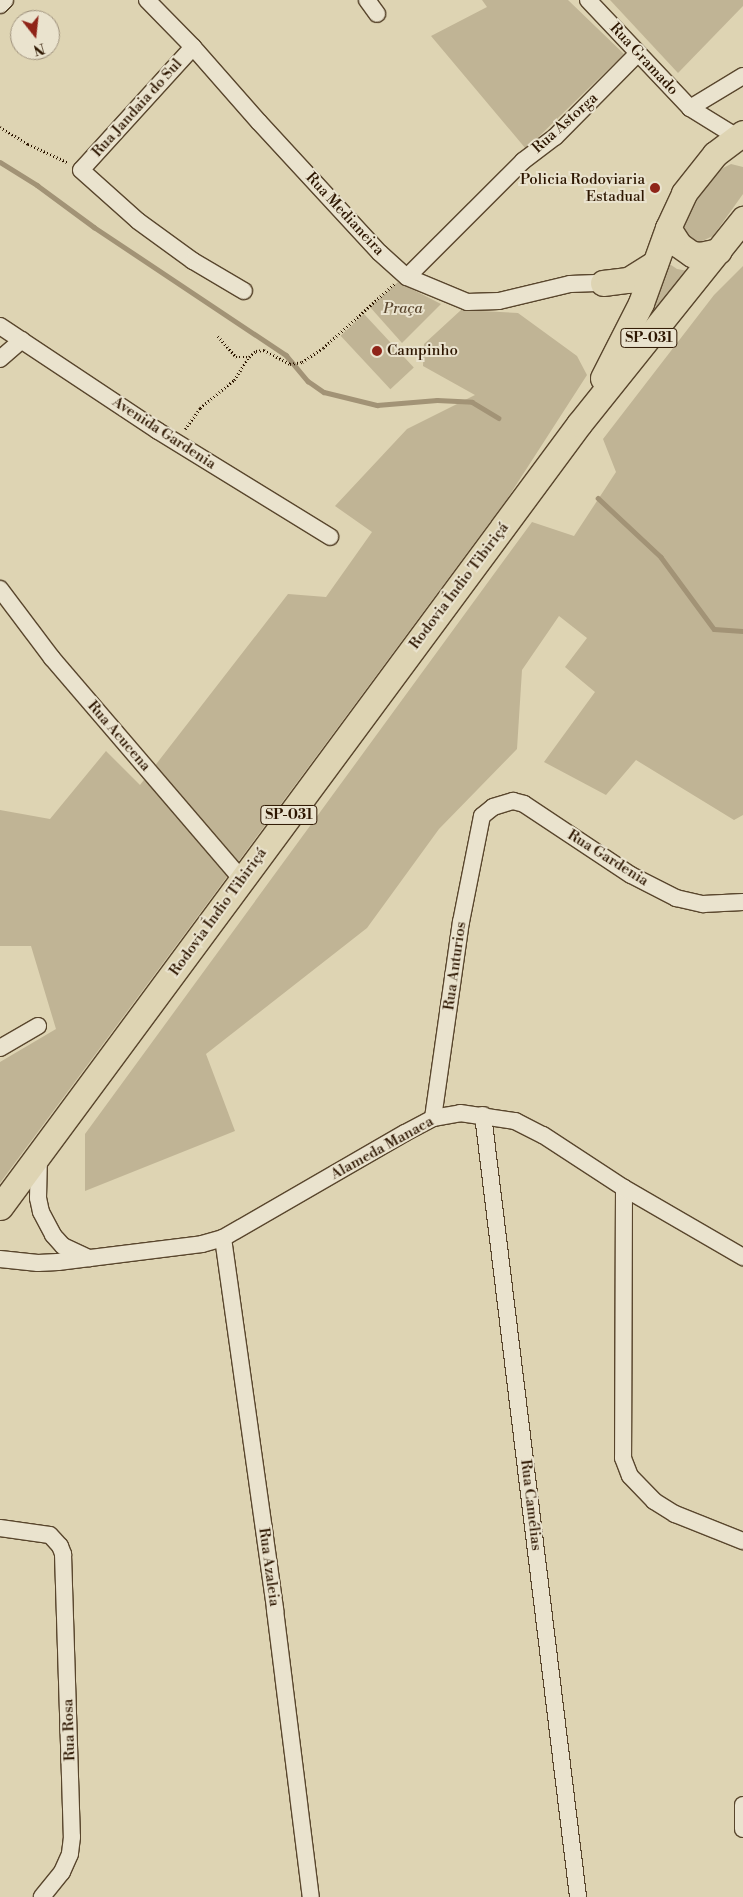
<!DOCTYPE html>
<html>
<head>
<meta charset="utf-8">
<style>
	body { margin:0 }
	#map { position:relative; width:743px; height:1897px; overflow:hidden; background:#ded4b3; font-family:"Libre Bodoni",serif }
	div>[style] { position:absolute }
	.green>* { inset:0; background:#c0b495; transform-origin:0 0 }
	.stream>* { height:4.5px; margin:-2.25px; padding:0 2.25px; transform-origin:2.25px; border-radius:2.25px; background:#a29376 }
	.path>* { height:2.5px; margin-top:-1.25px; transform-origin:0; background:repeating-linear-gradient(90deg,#2d1600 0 1px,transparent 0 3.5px) }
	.roads { filter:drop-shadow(1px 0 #59462d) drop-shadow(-1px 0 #59462d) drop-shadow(0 1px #59462d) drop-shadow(0 -1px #59462d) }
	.minor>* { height:16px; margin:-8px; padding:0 8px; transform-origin:8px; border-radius:8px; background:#eae3ce }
	.highway>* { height:25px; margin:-12.5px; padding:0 12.5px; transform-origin:12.5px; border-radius:12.5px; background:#ded4b3 }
	.dots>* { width:14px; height:14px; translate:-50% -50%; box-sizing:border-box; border:2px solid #eae3ce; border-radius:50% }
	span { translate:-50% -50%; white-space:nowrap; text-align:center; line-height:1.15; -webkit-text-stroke:4px #eae3ce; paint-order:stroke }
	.shield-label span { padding:1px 4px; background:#eae3ce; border:1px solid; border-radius:4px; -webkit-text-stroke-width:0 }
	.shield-label { font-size:14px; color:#2d1600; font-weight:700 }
	.street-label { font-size:15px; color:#2d1600 }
	.poi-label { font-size:15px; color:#2d1600 }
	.right { translate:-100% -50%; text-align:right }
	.left { translate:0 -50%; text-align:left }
	.park-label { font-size:15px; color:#59452d; font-style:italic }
	.north { position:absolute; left:10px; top:10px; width:50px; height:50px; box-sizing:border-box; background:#eae3ce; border:1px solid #9e917c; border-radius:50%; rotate:164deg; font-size:14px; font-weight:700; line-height:20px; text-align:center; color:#2d1600 }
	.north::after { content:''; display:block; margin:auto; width:18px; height:22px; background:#8f2418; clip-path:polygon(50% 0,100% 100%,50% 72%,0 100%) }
</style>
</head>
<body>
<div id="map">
	<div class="green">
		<div style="clip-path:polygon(482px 0,568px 0,624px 54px,526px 149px,431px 36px,487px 7px)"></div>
		<div style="clip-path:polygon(610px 0,743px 0,743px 6px,678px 73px)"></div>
		<div style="clip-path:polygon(731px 164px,743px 167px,743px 194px,713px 236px,698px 243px,685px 236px,684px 222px,702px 188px,723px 168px)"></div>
		<div style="clip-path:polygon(665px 261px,677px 269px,688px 271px,611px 379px)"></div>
		<div style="clip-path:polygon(743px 266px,743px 815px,734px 820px,636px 760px,606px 795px,544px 762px,595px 692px,565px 667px,587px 638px,559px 616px,522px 670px,517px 749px,439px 829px,367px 928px,206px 1054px,235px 1131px,85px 1191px,85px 1134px,532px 522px,574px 536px,616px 472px,603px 439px,714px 295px)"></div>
		<div style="clip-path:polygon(398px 282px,441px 304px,402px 343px,370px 307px)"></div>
		<div style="clip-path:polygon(461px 310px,518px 313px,577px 356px,587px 375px,507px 499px,0 1183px,0 1062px,56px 1029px,31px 946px,0 946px,0 810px,50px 819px,106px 751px,140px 785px,288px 594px,326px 597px,372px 532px,335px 506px,407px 429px,475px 395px,423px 366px,424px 344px)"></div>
		<div style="left:364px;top:314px;width:73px;height:32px;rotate:47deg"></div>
	</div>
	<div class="stream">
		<div style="left:0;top:162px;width:44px;rotate:31.9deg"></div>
		<div style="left:37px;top:185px;width:71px;rotate:36.4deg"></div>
		<div style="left:94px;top:227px;width:231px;rotate:33.7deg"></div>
		<div style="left:286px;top:355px;width:34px;rotate:50deg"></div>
		<div style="left:308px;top:381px;width:19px;rotate:35deg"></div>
		<div style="left:324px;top:392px;width:55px;rotate:13.8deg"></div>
		<div style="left:377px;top:405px;width:60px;rotate:-4.8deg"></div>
		<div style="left:437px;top:400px;width:35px;rotate:3deg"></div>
		<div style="left:472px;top:402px;width:31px;rotate:31deg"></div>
		<div style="left:598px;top:498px;width:86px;rotate:43.1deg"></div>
		<div style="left:661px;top:557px;width:89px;rotate:53.6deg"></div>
		<div style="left:714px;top:629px;width:29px;rotate:4deg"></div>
	</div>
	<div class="path">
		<div style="left:0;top:127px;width:33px;rotate:31deg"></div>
		<div style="left:28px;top:144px;width:45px;rotate:24.9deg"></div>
		<div style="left:218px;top:336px;width:28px;rotate:49deg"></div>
		<div style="left:236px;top:357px;width:12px"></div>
		<div style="left:185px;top:429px;width:26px;rotate:-54deg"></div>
		<div style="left:200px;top:408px;width:44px;rotate:-39.5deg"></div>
		<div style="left:234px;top:380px;width:27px;rotate:-57deg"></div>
		<div style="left:249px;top:357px;width:9px;rotate:-41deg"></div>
		<div style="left:256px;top:351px;width:8px;rotate:-7deg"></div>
		<div style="left:264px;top:350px;width:30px;rotate:28deg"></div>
		<div style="left:290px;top:364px;width:12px;rotate:-9deg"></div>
		<div style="left:302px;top:362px;width:25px;rotate:-34deg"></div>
		<div style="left:323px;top:348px;width:96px;rotate:-42deg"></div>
	</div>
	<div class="roads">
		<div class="minor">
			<div style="left:147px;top:0;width:66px;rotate:45.6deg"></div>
			<div style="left:193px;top:47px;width:100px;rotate:48.7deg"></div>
			<div style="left:259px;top:122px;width:178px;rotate:47.3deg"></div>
			<div style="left:380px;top:253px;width:36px;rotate:42deg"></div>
			<div style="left:407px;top:277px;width:65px;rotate:22.6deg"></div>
			<div style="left:467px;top:302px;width:32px;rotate:-2deg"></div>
			<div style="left:499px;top:301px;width:73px;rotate:-13.5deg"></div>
			<div style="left:570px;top:284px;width:33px;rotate:-2deg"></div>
			<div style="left:367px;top:0;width:17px;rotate:54deg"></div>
			<div style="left:588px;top:0;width:149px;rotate:46.6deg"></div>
			<div style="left:690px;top:108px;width:55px;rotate:31.7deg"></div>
			<div style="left:0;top:5px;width:7px;rotate:-45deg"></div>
			<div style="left:193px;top:47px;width:166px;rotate:132.3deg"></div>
			<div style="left:81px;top:170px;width:76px;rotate:41.8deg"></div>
			<div style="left:138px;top:221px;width:68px;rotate:36deg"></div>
			<div style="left:193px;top:261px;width:59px;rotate:30.5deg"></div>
			<div style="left:690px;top:108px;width:62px;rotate:-31.1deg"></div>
			<div style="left:407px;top:277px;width:164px;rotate:-45deg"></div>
			<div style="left:523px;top:161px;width:40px;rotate:-37deg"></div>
			<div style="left:555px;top:137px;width:117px;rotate:-45.3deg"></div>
			<div style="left:0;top:326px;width:190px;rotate:33.6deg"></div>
			<div style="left:158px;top:431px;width:202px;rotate:31.6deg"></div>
			<div style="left:0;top:359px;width:29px;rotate:-41deg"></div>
			<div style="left:0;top:589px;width:86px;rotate:53deg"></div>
			<div style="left:52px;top:658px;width:292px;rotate:49.4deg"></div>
			<div style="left:0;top:1048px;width:44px;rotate:-30.1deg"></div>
			<div style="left:483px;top:1115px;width:788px;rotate:83.07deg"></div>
			<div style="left:433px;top:1118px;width:198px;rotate:-81.9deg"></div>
			<div style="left:461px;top:922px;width:108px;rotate:-78.8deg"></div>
			<div style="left:482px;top:816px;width:14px;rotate:-39deg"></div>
			<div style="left:493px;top:807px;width:21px;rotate:-17deg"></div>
			<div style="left:513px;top:801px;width:11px;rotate:15deg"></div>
			<div style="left:524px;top:804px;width:128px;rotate:33.6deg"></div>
			<div style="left:631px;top:875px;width:51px;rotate:27.1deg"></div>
			<div style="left:676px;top:898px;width:28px;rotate:13deg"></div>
			<div style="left:703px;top:904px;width:40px;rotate:-2.9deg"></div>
			<div style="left:39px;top:1154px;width:44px;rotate:91.3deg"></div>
			<div style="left:38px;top:1198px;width:14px;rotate:78deg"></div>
			<div style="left:41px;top:1212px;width:26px;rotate:62deg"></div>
			<div style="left:53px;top:1235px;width:15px;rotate:48deg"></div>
			<div style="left:63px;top:1246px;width:29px;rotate:25deg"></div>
			<div style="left:624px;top:1188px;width:270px;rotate:90.2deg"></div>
			<div style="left:623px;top:1458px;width:19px;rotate:69deg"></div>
			<div style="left:630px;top:1476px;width:35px;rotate:46deg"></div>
			<div style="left:654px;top:1501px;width:25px;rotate:32deg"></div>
			<div style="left:675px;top:1514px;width:73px;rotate:21.7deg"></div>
			<div style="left:223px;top:1238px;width:376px;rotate:82deg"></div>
			<div style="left:275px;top:1610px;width:289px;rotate:82.9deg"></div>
			<div style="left:0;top:1259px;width:38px;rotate:6deg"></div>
			<div style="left:38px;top:1263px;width:20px;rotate:-3deg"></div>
			<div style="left:58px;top:1262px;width:145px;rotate:-7.1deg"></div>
			<div style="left:202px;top:1244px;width:22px;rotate:-16deg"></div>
			<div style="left:223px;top:1238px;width:210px;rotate:-30deg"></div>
			<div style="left:405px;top:1133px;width:32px;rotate:-28deg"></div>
			<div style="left:433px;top:1118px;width:27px;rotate:-10deg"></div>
			<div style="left:460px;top:1113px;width:56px;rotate:8.3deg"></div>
			<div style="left:515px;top:1121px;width:31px;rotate:27deg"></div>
			<div style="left:543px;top:1135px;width:97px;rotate:33.2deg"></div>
			<div style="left:624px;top:1188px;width:138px;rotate:30.1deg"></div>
			<div style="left:0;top:1528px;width:50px;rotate:8deg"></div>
			<div style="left:50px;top:1535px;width:15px;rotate:48deg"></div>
			<div style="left:60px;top:1546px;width:9px;rotate:69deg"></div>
			<div style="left:63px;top:1554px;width:283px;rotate:88.2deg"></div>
			<div style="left:72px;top:1837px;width:17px;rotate:97deg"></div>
			<div style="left:70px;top:1854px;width:20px;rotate:114deg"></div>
			<div style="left:62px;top:1872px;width:32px;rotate:129deg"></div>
			<div style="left:743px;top:1805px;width:24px;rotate:90deg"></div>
		</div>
		<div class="highway">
			<div style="left:668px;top:228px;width:20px;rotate:57deg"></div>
			<div style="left:679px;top:245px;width:16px;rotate:35deg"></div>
			<div style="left:692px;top:254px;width:8px;rotate:7deg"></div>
			<div style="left:700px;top:255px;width:19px;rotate:-12deg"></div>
			<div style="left:603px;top:283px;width:25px;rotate:-7deg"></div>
			<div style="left:628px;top:280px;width:32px;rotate:-32deg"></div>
			<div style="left:603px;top:378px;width:84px;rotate:-63.1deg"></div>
			<div style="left:641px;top:303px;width:80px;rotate:-70.2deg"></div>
			<div style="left:668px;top:228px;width:38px;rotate:-65deg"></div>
			<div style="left:684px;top:193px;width:50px;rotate:-51.5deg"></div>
			<div style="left:715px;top:154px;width:35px;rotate:-37deg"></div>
			<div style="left:0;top:1207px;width:974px;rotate:-53.52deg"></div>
			<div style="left:579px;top:424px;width:263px;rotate:-51.3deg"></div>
		</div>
	</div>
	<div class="dots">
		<div style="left:655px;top:188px;background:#8f2418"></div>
		<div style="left:377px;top:351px;background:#8f2418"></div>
	</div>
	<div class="shield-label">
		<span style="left:649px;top:338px">SP-031</span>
		<span style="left:289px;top:815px">SP-031</span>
	</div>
	<div class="street-label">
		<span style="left:644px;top:59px;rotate:47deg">Rua Gramado</span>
		<span style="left:137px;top:108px;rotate:-48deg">Rua Jandaia do Sul</span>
		<span style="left:565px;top:123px;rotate:-42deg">Rua Astorga</span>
		<span style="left:345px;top:214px;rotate:47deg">Rua Medianeira</span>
		<span style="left:164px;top:433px;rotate:33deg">Avenida Gardenia</span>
		<span style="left:459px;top:586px;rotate:-53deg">Rodovia Índio Tibiriçá</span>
		<span style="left:119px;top:736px;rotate:49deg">Rua Acucena</span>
		<span style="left:608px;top:858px;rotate:32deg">Rua Gardenia</span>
		<span style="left:218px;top:912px;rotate:-54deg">Rodovia Índio Tibiriçá</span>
		<span style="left:455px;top:966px;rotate:-82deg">Rua Anturios</span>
		<span style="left:382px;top:1148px;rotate:-29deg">Alameda Manaca</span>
		<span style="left:531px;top:1505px;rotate:83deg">Rua Camélias</span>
		<span style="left:269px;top:1567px;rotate:82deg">Rua Azaleia</span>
		<span style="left:69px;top:1730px;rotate:-92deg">Rua Rosa</span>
	</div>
	<div class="poi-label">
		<span class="right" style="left:645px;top:188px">Policia Rodoviaria<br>Estadual</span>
		<span class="left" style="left:387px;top:351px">Campinho</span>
	</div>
	<div class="park-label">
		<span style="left:403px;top:309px">Praça</span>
	</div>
	<div class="north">N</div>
</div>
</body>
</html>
